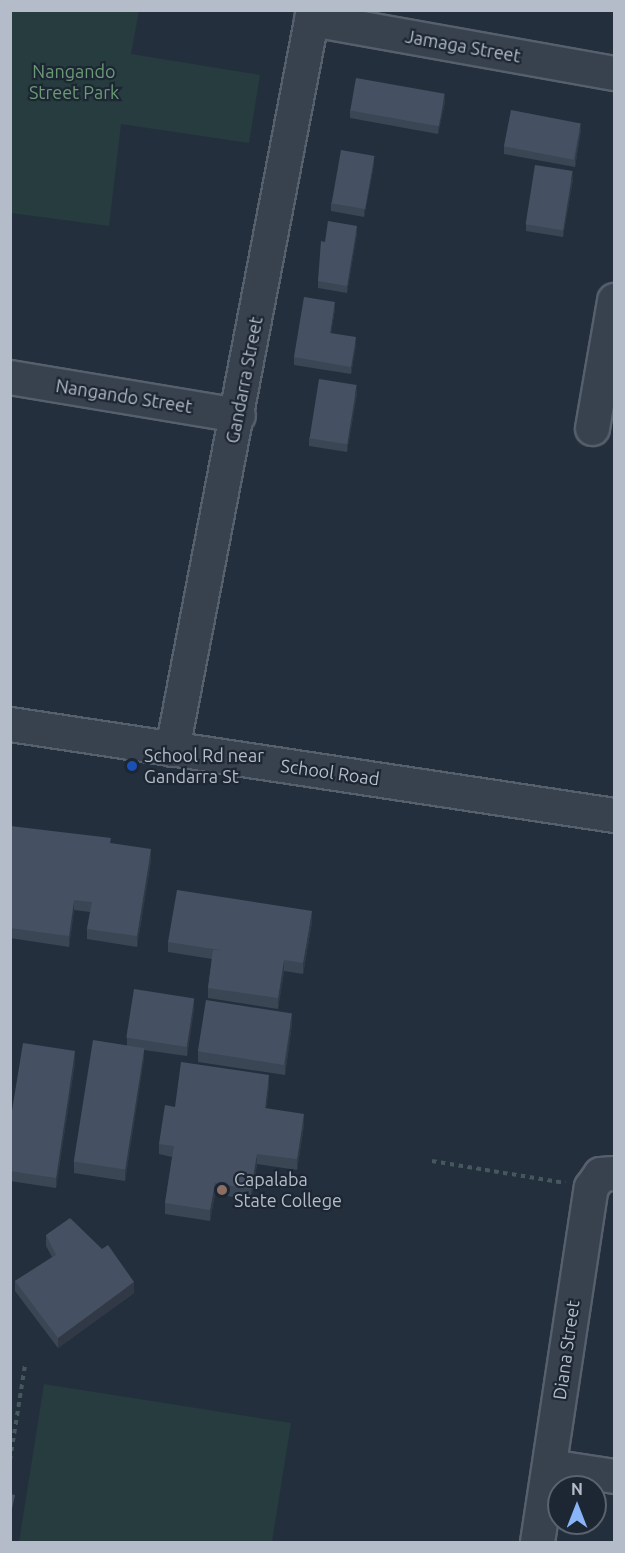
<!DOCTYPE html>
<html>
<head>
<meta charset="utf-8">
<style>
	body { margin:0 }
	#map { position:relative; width:625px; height:1553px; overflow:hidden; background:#242f3e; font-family:Ubuntu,sans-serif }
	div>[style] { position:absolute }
	.green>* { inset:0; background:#263c3f }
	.path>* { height:4px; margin-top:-2px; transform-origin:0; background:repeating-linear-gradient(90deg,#44595c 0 4.5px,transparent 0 9px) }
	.roads { filter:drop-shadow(2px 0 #565f6c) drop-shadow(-2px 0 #565f6c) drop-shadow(0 2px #565f6c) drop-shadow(0 -2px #565f6c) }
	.minor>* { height:33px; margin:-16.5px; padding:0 16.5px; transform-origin:16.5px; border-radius:16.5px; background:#38414e }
	.wall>* { inset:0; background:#3b4654 }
	.shaded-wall>* { inset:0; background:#303945 }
	.building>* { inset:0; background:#455162; transform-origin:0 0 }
	.dots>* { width:16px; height:16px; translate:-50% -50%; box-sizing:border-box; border:3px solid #1d2633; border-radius:50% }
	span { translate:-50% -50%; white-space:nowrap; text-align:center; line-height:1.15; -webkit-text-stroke:4.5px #1d2633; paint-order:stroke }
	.street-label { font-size:18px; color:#b4bcc9 }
	.park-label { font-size:18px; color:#6b9a76 }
	.poi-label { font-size:18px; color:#b4bcc9 }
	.left { translate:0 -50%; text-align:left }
	.frame { position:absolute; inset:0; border:12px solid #b4bcc9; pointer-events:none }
	.north { position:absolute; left:547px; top:1475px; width:60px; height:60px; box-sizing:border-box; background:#1d2633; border:2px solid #59626f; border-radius:50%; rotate:0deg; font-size:16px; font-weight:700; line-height:24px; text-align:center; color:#b4bcc9 }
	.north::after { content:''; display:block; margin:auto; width:21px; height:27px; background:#8ab4f8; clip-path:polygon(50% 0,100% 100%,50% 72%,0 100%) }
</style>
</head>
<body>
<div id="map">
	<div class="green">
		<div style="clip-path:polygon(11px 10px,139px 11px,131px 54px,260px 75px,249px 143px,121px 124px,109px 226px,11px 213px)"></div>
		<div style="clip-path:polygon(44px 1384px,291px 1423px,272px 1542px,19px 1542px)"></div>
	</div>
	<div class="path">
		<div style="left:432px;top:1161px;width:135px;rotate:9.4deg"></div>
		<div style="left:10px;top:1460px;width:96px;rotate:-81deg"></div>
	</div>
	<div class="roads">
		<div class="minor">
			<div style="left:311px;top:19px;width:308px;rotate:10.1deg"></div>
			<div style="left:10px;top:377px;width:231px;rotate:9.5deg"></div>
			<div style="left:592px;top:428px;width:130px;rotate:-80.2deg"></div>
			<div style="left:10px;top:724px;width:611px;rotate:8.57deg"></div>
			<div style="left:172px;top:749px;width:752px;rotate:-79.2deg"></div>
			<div style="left:549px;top:1466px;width:66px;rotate:8.7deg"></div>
			<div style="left:537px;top:1542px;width:359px;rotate:-81.4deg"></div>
			<div style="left:591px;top:1187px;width:16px;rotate:-55deg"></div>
			<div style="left:600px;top:1174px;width:14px;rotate:-4deg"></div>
		</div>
	</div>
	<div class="wall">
		<div style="clip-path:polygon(445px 102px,438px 134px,350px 118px,350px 110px)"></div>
		<div style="clip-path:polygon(581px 130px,575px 167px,504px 154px,504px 146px)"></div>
		<div style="clip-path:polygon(374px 164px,364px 217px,331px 211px,331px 203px)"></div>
		<div style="clip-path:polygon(573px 179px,563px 237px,526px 231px,526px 224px)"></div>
		<div style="clip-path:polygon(357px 233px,347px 293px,318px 288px,318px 281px,325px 242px)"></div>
		<div style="clip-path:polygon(335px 309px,331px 333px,356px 345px,351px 374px,294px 365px,294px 357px)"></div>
		<div style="clip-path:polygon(357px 393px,347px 452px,309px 446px,309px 438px)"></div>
		<div style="clip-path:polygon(10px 826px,111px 843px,151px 860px,137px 947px,87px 939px,87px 929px,90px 912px,74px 910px,69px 947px,10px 938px)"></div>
		<div style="clip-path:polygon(312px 922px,303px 974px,284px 971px,278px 1009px,208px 998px,208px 988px,212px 959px,168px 952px,168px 942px)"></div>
		<div style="clip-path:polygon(194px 1009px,187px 1056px,144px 1050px,144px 1058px,125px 1181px,74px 1173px,74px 1162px,127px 1045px,127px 1037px)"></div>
		<div style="clip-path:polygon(292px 1024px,285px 1075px,198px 1062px,198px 1051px)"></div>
		<div style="clip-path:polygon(75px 1062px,56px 1188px,10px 1181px,10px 1123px)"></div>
		<div style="clip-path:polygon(269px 1086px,266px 1109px,304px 1125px,297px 1170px,257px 1164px,251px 1200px,215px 1194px,210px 1221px,165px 1214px,165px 1203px,172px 1157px,159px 1154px,159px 1144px,175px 1107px)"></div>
		<div style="clip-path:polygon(46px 1235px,134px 1293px,58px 1348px,15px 1291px,15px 1281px,52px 1257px,46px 1246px)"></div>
	</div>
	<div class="shaded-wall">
		<div style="clip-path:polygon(445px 94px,445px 102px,438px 134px,438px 127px)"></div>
		<div style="clip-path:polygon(581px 123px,581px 130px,575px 167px,575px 159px)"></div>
		<div style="clip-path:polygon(374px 156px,374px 164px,364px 217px,364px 210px)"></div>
		<div style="clip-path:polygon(573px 171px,573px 179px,563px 237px,563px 229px)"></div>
		<div style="clip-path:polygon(357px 226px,357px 233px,347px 293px,347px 286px)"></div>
		<div style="clip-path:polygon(335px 302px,335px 309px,330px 340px,330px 333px)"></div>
		<div style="clip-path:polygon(356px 337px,356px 345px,351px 374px,351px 367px)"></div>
		<div style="clip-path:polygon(357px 385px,357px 393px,347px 452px,347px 445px)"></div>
		<div style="clip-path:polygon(151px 849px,151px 860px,137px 947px,137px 936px)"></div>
		<div style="clip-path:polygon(74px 900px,74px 910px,69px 947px,69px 936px)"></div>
		<div style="clip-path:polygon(312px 911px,312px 922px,303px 974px,303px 963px)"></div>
		<div style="clip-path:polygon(284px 960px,284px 971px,278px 1009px,278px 998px)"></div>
		<div style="clip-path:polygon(194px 998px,194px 1009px,187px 1056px,187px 1046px)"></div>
		<div style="clip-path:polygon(292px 1013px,292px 1024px,285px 1075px,285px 1064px)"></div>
		<div style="clip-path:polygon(144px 1048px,144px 1058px,125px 1181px,125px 1170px)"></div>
		<div style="clip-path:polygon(75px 1051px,75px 1062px,56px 1188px,56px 1178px)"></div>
		<div style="clip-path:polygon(269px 1075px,269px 1086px,265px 1119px,265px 1108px)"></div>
		<div style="clip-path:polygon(304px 1114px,304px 1125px,297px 1170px,297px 1159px)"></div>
		<div style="clip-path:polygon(257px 1154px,257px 1164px,251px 1200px,251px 1189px)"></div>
		<div style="clip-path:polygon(215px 1183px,215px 1194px,210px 1221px,210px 1210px)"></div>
		<div style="clip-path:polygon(134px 1282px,134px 1293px,58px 1348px,58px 1338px)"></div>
	</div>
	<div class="building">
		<div style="left:356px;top:78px;width:90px;height:33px;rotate:10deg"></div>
		<div style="left:511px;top:110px;width:71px;height:37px;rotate:11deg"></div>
		<div style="left:341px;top:150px;width:34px;height:54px;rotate:10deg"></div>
		<div style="left:535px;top:165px;width:38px;height:60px;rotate:9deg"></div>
		<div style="clip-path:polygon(328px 221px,357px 226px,347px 286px,318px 281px,321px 241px,325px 242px)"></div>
		<div style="clip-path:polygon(304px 297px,335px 302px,330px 333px,356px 337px,351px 367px,294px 357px)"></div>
		<div style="left:319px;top:379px;width:38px;height:60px;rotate:9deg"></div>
		<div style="clip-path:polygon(10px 826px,111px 838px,110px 843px,151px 849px,137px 936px,87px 929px,92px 902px,74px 900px,69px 936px,10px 928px)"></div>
		<div style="clip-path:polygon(177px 890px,312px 911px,303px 963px,284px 960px,278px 998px,208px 988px,213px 950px,220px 950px,168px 942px)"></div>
		<div style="left:134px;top:989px;width:61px;height:49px;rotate:9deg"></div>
		<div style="left:206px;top:1000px;width:87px;height:52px;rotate:9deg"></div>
		<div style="left:93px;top:1040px;width:52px;height:123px;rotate:9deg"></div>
		<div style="clip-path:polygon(23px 1043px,75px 1051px,56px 1178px,10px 1171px,10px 1123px)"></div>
		<div style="clip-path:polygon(181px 1062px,269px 1075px,265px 1108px,304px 1114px,297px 1159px,257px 1154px,251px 1189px,215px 1183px,210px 1210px,165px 1203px,174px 1146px,159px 1144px,165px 1105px,175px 1107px)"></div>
		<div style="clip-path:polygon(70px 1218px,102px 1249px,108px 1245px,134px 1282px,58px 1338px,15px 1281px,56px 1255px,46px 1235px)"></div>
		<div style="clip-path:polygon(10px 1494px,15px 1495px,10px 1518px)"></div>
	</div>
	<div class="dots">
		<div style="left:132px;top:766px;background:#1a4fb4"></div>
		<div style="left:222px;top:1190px;background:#8d6e63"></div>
	</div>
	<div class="street-label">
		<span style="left:463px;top:46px;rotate:10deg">Jamaga Street</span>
		<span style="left:244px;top:380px;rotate:-79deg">Gandarra Street</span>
		<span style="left:124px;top:396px;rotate:9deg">Nangando Street</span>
		<span style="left:330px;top:772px;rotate:8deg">School Road</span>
		<span style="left:566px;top:1350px;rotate:-82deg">Diana Street</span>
	</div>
	<div class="park-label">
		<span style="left:74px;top:82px">Nangando<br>Street Park</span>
	</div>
	<div class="poi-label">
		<span class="left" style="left:144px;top:766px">School Rd near<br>Gandarra St</span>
		<span class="left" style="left:234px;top:1190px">Capalaba<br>State College</span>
	</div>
	<div class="frame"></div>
	<div class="north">N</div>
</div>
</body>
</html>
